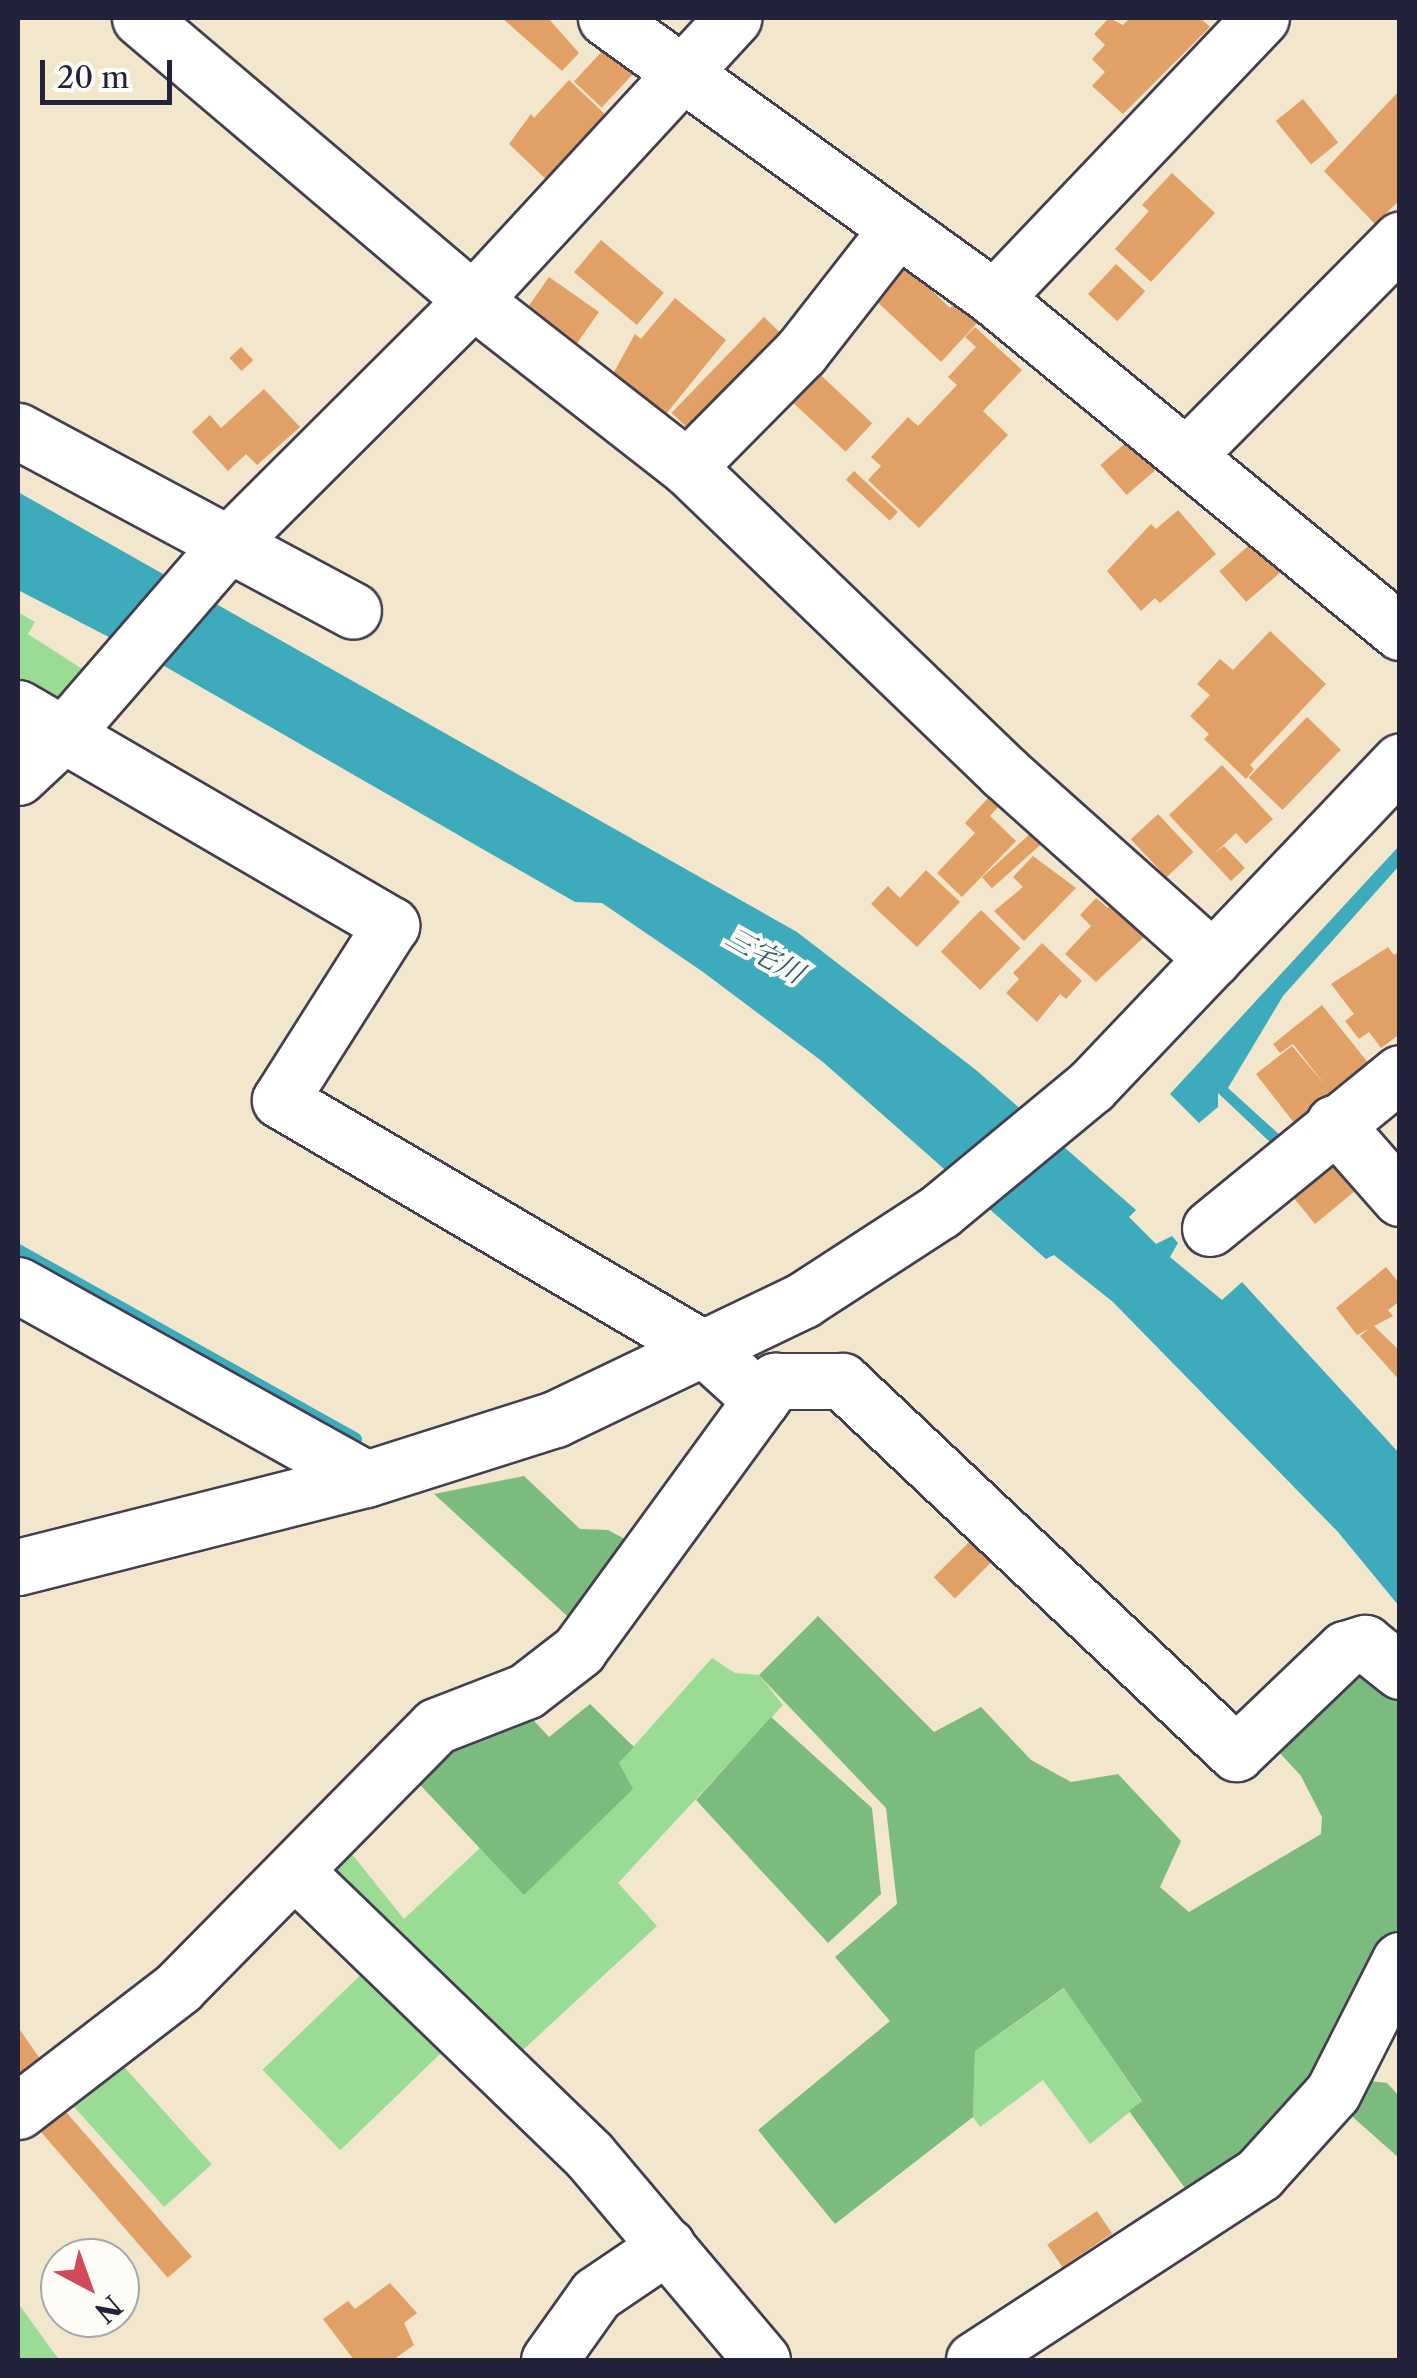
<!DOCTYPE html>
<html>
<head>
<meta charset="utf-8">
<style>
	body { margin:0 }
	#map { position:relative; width:1417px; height:2378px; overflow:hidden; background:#f2e6cc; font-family:"Libre Caslon Text","Noto Serif JP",serif }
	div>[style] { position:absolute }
	.green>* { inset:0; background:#9adc94; transform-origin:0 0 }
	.forest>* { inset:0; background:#7bbc7e }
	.water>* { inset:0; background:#3eabbc }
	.stream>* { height:14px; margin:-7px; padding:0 7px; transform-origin:7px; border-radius:7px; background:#3eabbc }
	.building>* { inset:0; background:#e1a166; transform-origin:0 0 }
	.roads { filter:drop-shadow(2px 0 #413f51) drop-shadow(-2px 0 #413f51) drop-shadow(0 2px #413f51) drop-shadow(0 -2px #413f51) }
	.minor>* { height:55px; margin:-27.5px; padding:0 27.5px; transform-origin:27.5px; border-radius:27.5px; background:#fff }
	span { translate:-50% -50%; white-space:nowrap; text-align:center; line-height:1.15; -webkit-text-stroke:8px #fdfcf7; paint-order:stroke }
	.water-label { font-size:28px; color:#2f6075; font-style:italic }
	.frame { position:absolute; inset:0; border:20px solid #22223b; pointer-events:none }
	.north { position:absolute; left:40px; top:2238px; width:100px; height:100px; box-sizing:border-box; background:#fdfcf7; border:2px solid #a5a5ac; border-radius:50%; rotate:139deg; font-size:28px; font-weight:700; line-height:40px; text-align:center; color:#22223b }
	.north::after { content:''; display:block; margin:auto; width:35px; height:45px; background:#d1495b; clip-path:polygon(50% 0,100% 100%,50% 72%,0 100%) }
	.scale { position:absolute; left:40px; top:60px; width:132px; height:45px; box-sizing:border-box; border:5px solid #22223b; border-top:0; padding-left:12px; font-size:30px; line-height:35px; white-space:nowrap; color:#22223b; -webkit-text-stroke:8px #fdfcf7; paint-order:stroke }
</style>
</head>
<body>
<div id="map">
	<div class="green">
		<div style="clip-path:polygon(18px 612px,35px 622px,28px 634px,87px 672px,63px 697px,39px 706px,18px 693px)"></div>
		<div style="clip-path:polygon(712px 1658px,735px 1673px,759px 1675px,783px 1705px,618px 1883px,657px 1926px,511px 2061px,327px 1877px,343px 1843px,404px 1919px,480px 1848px,524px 1894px,619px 1763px)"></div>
		<div style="left:374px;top:1962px;width:112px;height:155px;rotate:46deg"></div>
		<div style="clip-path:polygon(1065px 1988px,1142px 2102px,1090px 2144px,1043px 2080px,980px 2127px,973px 2117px,975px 2051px)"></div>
		<div style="left:116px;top:2058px;width:143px;height:64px;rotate:48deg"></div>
		<div style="clip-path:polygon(18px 2303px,54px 2353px,60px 2360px,18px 2360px)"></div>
	</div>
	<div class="forest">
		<div style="clip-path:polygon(524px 1476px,580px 1529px,608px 1530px,638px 1546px,576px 1624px,434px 1494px)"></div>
		<div style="clip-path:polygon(818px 1616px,934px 1732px,981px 1707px,1031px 1760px,1071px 1782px,1118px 1774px,1181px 1841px,1160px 1887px,1189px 1912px,1321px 1834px,1322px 1817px,1301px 1776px,1268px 1740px,1347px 1659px,1399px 1688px,1399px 1937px,1325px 2084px,1198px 2206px,1129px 2111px,1142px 2101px,1064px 1988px,975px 2051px,973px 2117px,835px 2224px,758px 2130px,890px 2021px,835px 1957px,897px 1904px,886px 1808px,759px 1675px)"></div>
		<div style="clip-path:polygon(590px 1704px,634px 1747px,619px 1763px,633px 1789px,524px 1895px,409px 1773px,522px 1708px,549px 1737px)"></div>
		<div style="clip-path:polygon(771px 1717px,872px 1808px,881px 1894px,828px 1943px,696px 1800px)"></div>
		<div style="clip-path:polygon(1361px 2080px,1387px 2083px,1399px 2096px,1399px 2158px,1346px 2111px)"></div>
	</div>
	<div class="water">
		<div style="clip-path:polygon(18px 492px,797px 932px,976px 1070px,1136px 1210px,1129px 1217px,1156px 1244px,1172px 1236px,1178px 1243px,1170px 1257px,1222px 1300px,1242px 1282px,1399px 1453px,1399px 1606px,1338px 1532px,1113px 1302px,1054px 1255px,1046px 1259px,823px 1062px,703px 972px,602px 903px,575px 902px,159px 663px,18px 590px)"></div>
		<div style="clip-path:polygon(1399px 846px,1399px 866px,1283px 996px,1228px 1088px,1282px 1137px,1273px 1145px,1218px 1093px,1218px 1107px,1199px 1123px,1170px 1094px)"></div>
	</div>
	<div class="stream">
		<div style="left:18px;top:1251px;width:386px;rotate:29.2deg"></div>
	</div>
	<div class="building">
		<div style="clip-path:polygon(502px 18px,548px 18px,579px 53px,562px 71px)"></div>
		<div style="clip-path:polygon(1109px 18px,1123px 25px,1130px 18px,1200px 18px,1210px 27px,1123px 114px,1092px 86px,1105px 72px,1092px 59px,1105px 45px,1094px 34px)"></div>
		<div style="left:608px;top:45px;width:38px;height:50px;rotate:43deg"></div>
		<div style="clip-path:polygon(569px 80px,612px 121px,552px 185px,509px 144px,531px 114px,534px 118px)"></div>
		<div style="clip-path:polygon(1400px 90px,1400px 200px,1375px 224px,1324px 171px)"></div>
		<div style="left:1303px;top:99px;width:56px;height:35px;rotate:51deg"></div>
		<div style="clip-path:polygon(1172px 173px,1215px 213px,1151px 282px,1115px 249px,1149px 211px,1142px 205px)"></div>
		<div style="left:601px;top:240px;width:82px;height:42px;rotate:40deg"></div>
		<div style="clip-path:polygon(900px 260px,950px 308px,956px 302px,978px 322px,941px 362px,869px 294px)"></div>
		<div style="left:1116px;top:264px;width:40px;height:41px;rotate:43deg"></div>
		<div style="left:549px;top:277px;width:61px;height:47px;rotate:35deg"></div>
		<div style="clip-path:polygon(675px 298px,726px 340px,666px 414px,614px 372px,635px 334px,641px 339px)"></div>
		<div style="left:764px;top:317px;width:32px;height:133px;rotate:44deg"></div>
		<div style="clip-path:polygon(975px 327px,1022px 370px,983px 411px,1008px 435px,919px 528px,868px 480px,881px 466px,871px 457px,908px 417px,918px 426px,957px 385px,948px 377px,976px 347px,965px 337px)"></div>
		<div style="left:241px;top:347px;width:18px;height:16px;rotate:47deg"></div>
		<div style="left:813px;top:368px;width:81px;height:39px;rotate:43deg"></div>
		<div style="clip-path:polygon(264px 389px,300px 427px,257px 465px,246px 454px,228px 471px,192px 432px,210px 415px,221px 428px)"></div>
		<div style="left:1129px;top:440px;width:40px;height:38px;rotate:49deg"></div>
		<div style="left:854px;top:471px;width:60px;height:12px;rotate:43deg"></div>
		<div style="clip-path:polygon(1178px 510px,1216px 554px,1160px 603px,1155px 598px,1141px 611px,1107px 571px,1151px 524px,1156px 529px)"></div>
		<div style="left:1254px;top:541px;width:41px;height:46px;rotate:49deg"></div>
		<div style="clip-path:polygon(1270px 631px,1326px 684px,1250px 765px,1254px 769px,1246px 779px,1204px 739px,1209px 734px,1190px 716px,1210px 695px,1197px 684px,1220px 659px,1233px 670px)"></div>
		<div style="left:1307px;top:717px;width:47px;height:84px;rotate:44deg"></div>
		<div style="clip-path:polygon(1222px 765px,1273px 819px,1246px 844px,1236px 833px,1214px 854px,1224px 846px,1245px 868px,1231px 881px,1169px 815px)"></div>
		<div style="clip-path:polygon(988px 798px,998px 807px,990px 816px,1016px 841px,962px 897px,937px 873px,975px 833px,965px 823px)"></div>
		<div style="left:1158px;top:814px;width:52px;height:37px;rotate:47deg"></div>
		<div style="left:1031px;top:833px;width:15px;height:66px;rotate:48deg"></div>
		<div style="clip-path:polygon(1033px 856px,1076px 888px,1024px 941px,994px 911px,1023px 887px,1013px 877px)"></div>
		<div style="clip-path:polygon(926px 870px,960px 902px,917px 947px,871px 904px,888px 886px,900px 898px)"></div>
		<div style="clip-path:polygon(1096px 898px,1108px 908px,1112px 903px,1146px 935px,1096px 982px,1065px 954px,1091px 926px,1080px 915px)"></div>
		<div style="left:981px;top:910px;width:55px;height:58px;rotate:44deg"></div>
		<div style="clip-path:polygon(1042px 943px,1082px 981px,1066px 999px,1060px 994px,1037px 1022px,1006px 993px,1019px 979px,1013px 973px)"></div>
		<div style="clip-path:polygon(1388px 947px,1394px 955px,1400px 951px,1400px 1034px,1381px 1048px,1369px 1032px,1359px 1039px,1345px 1021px,1354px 1014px,1331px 984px)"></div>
		<div style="clip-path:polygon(1322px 1005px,1373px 1069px,1298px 1128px,1256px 1074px,1292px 1046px,1325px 1085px,1293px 1044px,1280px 1053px,1273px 1044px)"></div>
		<div style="clip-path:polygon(1328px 1158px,1366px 1182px,1315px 1224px,1288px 1191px)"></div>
		<div style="clip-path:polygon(1386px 1267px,1400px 1284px,1400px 1301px,1388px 1310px,1393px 1316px,1357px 1335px,1336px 1308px)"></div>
		<div style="clip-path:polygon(1373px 1325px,1400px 1351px,1400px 1381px,1360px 1336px)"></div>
		<div style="left:974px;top:1537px;width:30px;height:57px;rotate:45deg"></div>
		<div style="clip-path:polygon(18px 2027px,45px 2066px,18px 2086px)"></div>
		<div style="left:60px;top:2105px;width:201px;height:32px;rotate:49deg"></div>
		<div style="left:1097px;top:2211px;width:27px;height:60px;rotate:56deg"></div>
		<div style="clip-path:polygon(390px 2283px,417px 2313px,404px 2323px,414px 2345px,393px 2360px,354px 2360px,323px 2319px,348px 2301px,355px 2309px)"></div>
	</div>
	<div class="roads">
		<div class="minor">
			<div style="left:140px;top:18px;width:436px;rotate:40.3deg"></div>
			<div style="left:473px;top:300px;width:271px;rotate:38deg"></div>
			<div style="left:687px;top:467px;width:440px;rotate:43.9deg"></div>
			<div style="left:1004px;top:772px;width:280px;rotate:41.8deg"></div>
			<div style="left:606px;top:18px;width:478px;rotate:35.8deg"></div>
			<div style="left:994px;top:298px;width:526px;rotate:39.44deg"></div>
			<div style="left:994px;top:298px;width:387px;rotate:-46.4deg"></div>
			<div style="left:18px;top:431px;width:380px;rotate:28.2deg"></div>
			<div style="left:1187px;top:455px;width:303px;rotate:-45.3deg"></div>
			<div style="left:687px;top:467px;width:162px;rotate:-45.3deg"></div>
			<div style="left:801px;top:352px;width:157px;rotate:-52deg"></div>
			<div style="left:18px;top:708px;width:432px;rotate:30.2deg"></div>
			<div style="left:391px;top:925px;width:207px;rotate:122.4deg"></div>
			<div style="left:280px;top:1100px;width:495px;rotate:30.4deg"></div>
			<div style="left:707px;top:1351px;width:73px;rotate:42.2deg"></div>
			<div style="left:761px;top:1400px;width:309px;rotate:126.1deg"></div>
			<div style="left:579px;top:1650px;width:67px;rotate:142.3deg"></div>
			<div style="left:526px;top:1691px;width:97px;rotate:158.7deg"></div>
			<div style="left:436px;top:1726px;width:366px;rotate:134.6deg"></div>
			<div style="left:179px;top:1987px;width:203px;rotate:142.4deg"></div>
			<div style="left:18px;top:777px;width:63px;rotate:-43.1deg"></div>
			<div style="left:64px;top:734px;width:255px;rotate:-49.1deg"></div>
			<div style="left:231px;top:541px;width:342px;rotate:-44.9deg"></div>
			<div style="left:473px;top:300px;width:384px;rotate:-47.3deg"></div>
			<div style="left:1334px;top:1123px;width:100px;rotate:48.7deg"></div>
			<div style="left:1210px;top:1228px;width:245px;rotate:-39.2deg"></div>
			<div style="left:18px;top:1285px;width:398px;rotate:29.1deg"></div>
			<div style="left:761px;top:1400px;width:24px;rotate:-54deg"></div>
			<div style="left:775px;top:1381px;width:67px"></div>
			<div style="left:842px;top:1381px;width:542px;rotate:43.35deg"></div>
			<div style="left:1236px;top:1753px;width:151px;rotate:-43.7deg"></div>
			<div style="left:1345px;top:1649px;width:21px;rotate:-17deg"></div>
			<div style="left:1365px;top:1643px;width:45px;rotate:38.7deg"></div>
			<div style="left:18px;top:1567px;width:359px;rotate:-14.2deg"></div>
			<div style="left:366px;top:1479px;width:198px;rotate:-17.6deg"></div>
			<div style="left:555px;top:1419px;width:275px;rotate:-25.6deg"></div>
			<div style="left:803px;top:1300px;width:163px;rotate:-33deg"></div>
			<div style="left:940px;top:1211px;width:196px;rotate:-39.6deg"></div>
			<div style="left:1091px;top:1086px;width:448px;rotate:-46.4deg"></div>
			<div style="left:295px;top:1871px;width:409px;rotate:44deg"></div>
			<div style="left:589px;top:2155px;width:268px;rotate:49.8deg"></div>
			<div style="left:549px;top:2360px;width:81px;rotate:-54.5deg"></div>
			<div style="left:596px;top:2294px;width:86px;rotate:-34.1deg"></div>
			<div style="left:974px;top:2360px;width:340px;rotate:-33.1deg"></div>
			<div style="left:1259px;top:2174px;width:110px;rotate:-47.9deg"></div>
			<div style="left:1333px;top:2092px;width:148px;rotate:-63.1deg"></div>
		</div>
	</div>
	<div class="water-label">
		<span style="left:765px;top:955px;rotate:29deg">三宅川</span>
	</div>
	<div class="frame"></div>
	<div class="north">N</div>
	<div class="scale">20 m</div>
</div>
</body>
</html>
